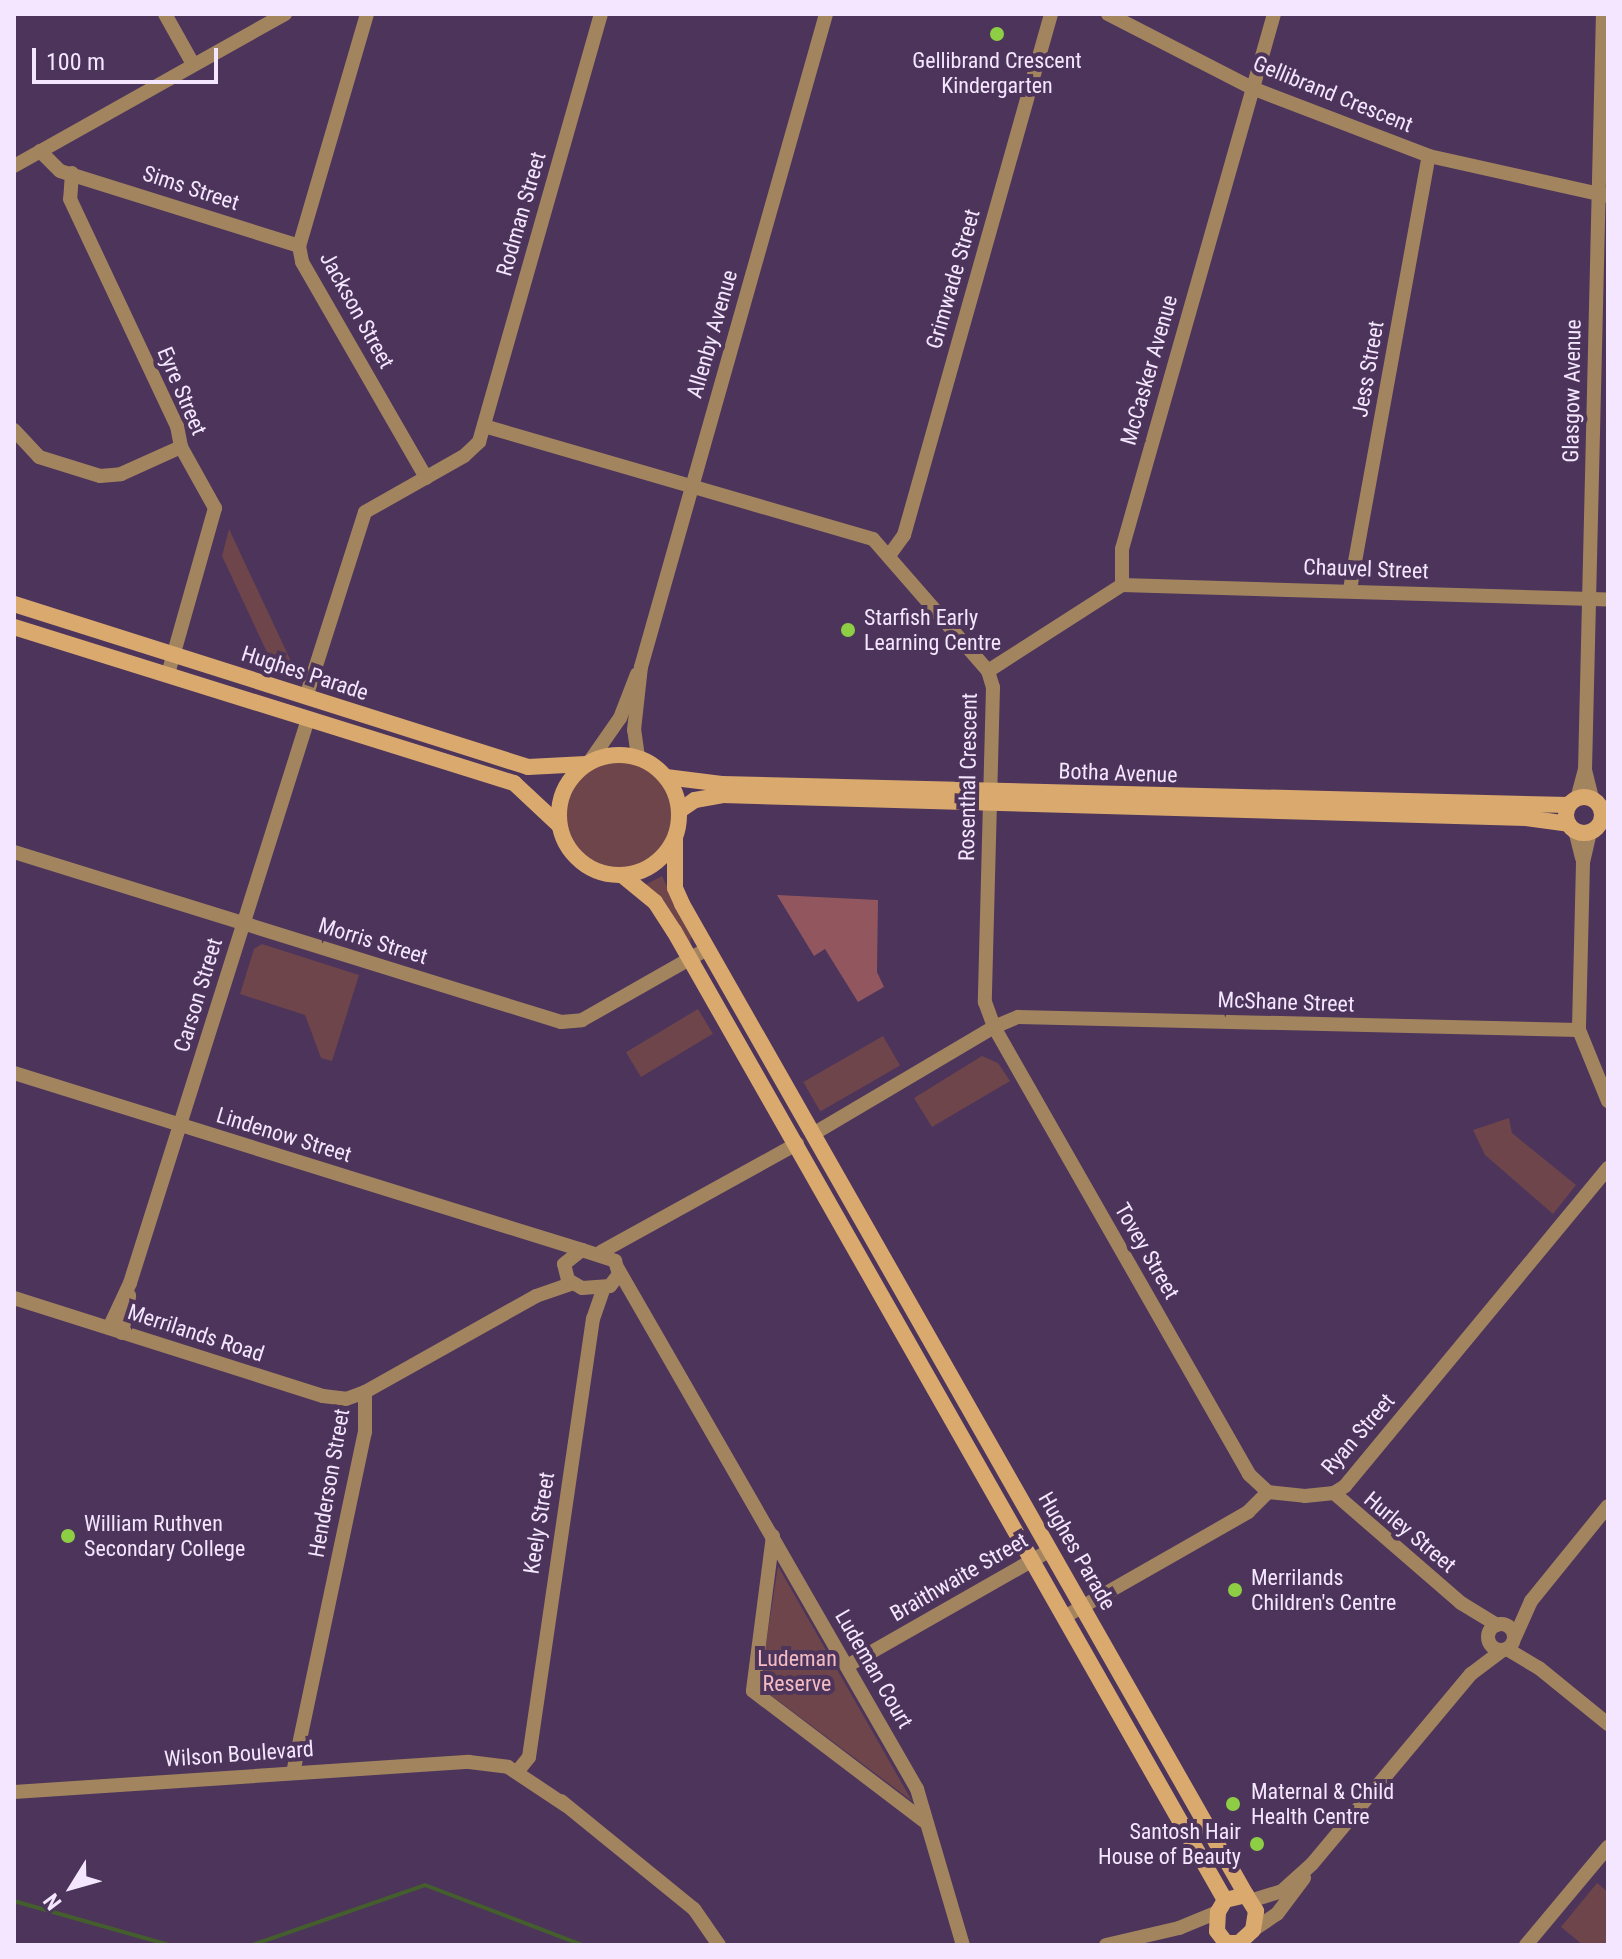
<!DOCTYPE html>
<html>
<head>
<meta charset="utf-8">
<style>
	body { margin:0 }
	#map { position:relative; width:1622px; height:1959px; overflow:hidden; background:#4c345b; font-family:"Roboto Condensed",sans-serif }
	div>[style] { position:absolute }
	.green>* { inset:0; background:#6e454a; transform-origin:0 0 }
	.round { border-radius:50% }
	.forest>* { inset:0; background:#92565f }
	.stream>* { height:4px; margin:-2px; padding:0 2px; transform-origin:2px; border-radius:2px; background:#455e2d }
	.street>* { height:14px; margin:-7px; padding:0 7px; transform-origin:7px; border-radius:7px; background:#a2845f }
	.street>.ring { margin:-7px; padding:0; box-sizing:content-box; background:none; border:14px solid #a2845f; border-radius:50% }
	.secondary>* { height:16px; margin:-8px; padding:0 8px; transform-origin:8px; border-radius:8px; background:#daa96e }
	.secondary>.ring { margin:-8px; padding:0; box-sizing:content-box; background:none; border:16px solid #daa96e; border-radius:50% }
	.dots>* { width:22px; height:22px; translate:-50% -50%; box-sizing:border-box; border:4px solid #4c345b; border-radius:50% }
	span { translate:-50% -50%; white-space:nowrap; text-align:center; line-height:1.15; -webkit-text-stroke:8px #4c345b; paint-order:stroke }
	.poi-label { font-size:22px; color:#f4e6fe }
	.left { translate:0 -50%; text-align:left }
	.right { translate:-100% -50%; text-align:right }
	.street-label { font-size:22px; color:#f4e6fe }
	.park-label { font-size:22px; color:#f4bbc2 }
	.frame { position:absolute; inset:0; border:16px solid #f4e6fe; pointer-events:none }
	.north { position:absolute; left:32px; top:1847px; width:80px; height:80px; -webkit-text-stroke:6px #4c345b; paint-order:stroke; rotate:233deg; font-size:22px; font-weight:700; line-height:32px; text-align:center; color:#f4e6fe }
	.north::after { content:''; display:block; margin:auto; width:28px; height:36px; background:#f4e6fe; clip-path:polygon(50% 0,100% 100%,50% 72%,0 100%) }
	.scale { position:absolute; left:32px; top:48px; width:186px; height:36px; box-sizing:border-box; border:4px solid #f4e6fe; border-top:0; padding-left:10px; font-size:24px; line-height:28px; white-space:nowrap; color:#f4e6fe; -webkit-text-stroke:6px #4c345b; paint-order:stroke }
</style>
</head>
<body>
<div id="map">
	<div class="green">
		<div style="clip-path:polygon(229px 529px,296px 672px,273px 665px,222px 556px)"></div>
		<div class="round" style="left:563px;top:759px;width:112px;height:112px"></div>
		<div style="clip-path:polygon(662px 876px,691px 936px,690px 947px,645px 885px)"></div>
		<div style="clip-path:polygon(262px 944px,359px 975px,332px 1061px,321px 1058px,305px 1015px,240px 994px,254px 949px)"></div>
		<div style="left:698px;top:1009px;width:29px;height:84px;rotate:59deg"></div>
		<div style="left:883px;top:1036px;width:34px;height:92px;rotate:60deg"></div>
		<div style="clip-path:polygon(982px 1056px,998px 1063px,1010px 1081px,932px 1127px,914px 1098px)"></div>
		<div style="clip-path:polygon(1509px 1118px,1512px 1133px,1576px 1185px,1553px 1214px,1485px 1155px,1473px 1130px)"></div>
		<div style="clip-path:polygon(778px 1566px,912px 1801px,764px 1690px,760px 1682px)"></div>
		<div style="clip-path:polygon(1597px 1883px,1608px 1892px,1608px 1945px,1583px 1945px,1561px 1927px)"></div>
	</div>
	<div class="forest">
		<div style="clip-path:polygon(777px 895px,878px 900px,877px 972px,884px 987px,858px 1002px,825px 949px,814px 956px)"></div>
	</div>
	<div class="stream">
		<div style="left:14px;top:1901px;width:162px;rotate:15.8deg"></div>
		<div style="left:252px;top:1945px;width:183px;rotate:-19.1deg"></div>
		<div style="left:425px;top:1885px;width:168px;rotate:20.9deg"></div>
	</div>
	<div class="street">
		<div style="left:165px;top:14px;width:57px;rotate:60.8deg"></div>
		<div style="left:367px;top:14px;width:242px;rotate:106.3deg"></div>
		<div style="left:299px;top:246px;width:16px;rotate:79deg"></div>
		<div style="left:302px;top:262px;width:249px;rotate:60.1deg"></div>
		<div style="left:1108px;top:14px;width:162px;rotate:27.2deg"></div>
		<div style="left:1252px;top:88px;width:190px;rotate:21deg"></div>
		<div style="left:1429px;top:156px;width:183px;rotate:12.6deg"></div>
		<div style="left:40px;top:151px;width:28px;rotate:45deg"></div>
		<div style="left:60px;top:171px;width:250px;rotate:17.4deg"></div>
		<div style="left:14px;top:166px;width:311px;rotate:-29.3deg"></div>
		<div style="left:72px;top:173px;width:26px;rotate:94deg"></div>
		<div style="left:70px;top:199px;width:251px;rotate:64.8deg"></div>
		<div style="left:177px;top:426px;width:21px;rotate:79deg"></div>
		<div style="left:181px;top:447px;width:70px;rotate:60.9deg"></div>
		<div style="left:215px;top:508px;width:173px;rotate:105.8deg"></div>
		<div style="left:484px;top:426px;width:405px;rotate:16.2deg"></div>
		<div style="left:873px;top:539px;width:175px;rotate:48.9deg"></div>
		<div style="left:988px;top:671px;width:17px;rotate:73deg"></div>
		<div style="left:993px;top:687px;width:315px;rotate:91.5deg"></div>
		<div style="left:985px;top:1002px;width:27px;rotate:70deg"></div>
		<div style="left:994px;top:1027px;width:210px;rotate:149.4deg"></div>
		<div style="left:14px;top:430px;width:37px;rotate:47deg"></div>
		<div style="left:39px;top:457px;width:64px;rotate:17.3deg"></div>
		<div style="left:100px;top:476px;width:21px;rotate:-5deg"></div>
		<div style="left:121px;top:474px;width:66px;rotate:-24.2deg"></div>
		<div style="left:891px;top:553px;width:22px;rotate:-54deg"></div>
		<div style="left:904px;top:535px;width:541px;rotate:-74.24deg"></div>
		<div style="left:1122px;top:585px;width:36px;rotate:-90deg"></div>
		<div style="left:1122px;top:549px;width:556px;rotate:-74.14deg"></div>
		<div style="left:1350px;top:589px;width:440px;rotate:-79.7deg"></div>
		<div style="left:988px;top:671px;width:159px;rotate:-32.7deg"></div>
		<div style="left:1122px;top:585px;width:486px;rotate:1.7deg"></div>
		<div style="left:306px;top:697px;width:194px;rotate:-72.3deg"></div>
		<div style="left:365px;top:512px;width:114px;rotate:-29.5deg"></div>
		<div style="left:464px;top:456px;width:21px;rotate:-43deg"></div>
		<div style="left:479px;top:442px;width:445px;rotate:-74.1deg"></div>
		<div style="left:638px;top:757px;width:27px;rotate:-98deg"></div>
		<div style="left:634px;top:730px;width:63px;rotate:-83.7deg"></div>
		<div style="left:641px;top:667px;width:679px;rotate:-74.18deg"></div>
		<div style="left:590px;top:761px;width:52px;rotate:-55.1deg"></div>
		<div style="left:620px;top:718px;width:47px;rotate:-68.9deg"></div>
		<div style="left:1592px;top:798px;width:29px;rotate:-104deg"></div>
		<div style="left:1585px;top:770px;width:756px;rotate:-88.64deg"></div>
		<div style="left:1577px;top:799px;width:30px;rotate:-75deg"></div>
		<div style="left:1575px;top:830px;width:29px;rotate:76deg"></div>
		<div style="left:1590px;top:832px;width:32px;rotate:103deg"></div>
		<div style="left:1583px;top:863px;width:167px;rotate:91.4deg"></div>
		<div style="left:1579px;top:1030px;width:77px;rotate:67.8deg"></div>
		<div style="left:14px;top:852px;width:573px;rotate:17.26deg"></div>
		<div style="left:561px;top:1022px;width:21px;rotate:-5deg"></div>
		<div style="left:582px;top:1020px;width:144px;rotate:-29.6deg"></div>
		<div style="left:14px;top:1073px;width:595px;rotate:17.31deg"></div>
		<div style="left:582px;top:1250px;width:35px;rotate:18deg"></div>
		<div style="left:615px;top:1261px;width:14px;rotate:73deg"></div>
		<div style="left:619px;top:1274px;width:15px;rotate:127deg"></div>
		<div style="left:610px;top:1286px;width:28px;rotate:176deg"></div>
		<div style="left:582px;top:1288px;width:16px;rotate:-150deg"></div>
		<div style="left:568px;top:1280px;width:16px;rotate:-104deg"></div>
		<div style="left:564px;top:1264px;width:23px;rotate:-38deg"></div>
		<div style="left:601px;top:1252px;width:224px;rotate:-28.9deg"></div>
		<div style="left:618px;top:1269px;width:600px;rotate:60.1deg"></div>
		<div style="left:917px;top:1789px;width:163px;rotate:73.6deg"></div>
		<div style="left:14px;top:1298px;width:324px;rotate:17.6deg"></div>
		<div style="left:323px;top:1396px;width:23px;rotate:7deg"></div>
		<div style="left:346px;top:1399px;width:20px;rotate:-20deg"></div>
		<div style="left:109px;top:1328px;width:50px;rotate:-65deg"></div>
		<div style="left:130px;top:1283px;width:591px;rotate:-72.48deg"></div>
		<div style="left:122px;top:1333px;width:38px;rotate:-79deg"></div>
		<div style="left:1268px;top:1492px;width:26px;rotate:-137deg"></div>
		<div style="left:1249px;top:1474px;width:515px;rotate:-119.7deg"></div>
		<div style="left:994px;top:1027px;width:26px;rotate:-23deg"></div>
		<div style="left:1018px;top:1017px;width:561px;rotate:1.33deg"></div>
		<div style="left:1334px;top:1493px;width:168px;rotate:40.9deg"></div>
		<div style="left:1461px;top:1603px;width:42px;rotate:31.4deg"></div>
		<div style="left:773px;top:1536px;width:156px;rotate:97.4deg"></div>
		<div style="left:753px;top:1691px;width:218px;rotate:37.2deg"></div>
		<div style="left:1066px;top:1616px;width:210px;rotate:-29.7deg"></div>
		<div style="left:1248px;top:1512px;width:28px;rotate:-45deg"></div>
		<div style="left:1268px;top:1492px;width:37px;rotate:6deg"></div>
		<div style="left:1305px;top:1496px;width:29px;rotate:-6deg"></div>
		<div style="left:1334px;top:1493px;width:13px;rotate:-32deg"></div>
		<div style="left:1345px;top:1486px;width:413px;rotate:-50.4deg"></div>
		<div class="ring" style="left:1488px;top:1624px;width:12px;height:12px"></div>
		<div style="left:1515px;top:1637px;width:39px;rotate:-66deg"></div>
		<div style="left:1531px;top:1601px;width:122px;rotate:-51deg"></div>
		<div style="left:1507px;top:1649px;width:37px;rotate:31deg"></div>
		<div style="left:1539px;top:1668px;width:89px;rotate:39.1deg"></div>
		<div style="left:847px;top:1666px;width:234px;rotate:-29.7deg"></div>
		<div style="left:517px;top:1772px;width:19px;rotate:-51deg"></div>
		<div style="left:529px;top:1757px;width:443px;rotate:-81.7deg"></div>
		<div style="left:593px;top:1319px;width:31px;rotate:-71deg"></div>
		<div style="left:293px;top:1773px;width:349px;rotate:-78.1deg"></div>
		<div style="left:365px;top:1432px;width:40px;rotate:-90deg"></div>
		<div style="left:365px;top:1392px;width:196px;rotate:-29.3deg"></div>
		<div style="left:536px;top:1296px;width:37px;rotate:-19deg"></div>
		<div style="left:14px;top:1792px;width:456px;rotate:-3.8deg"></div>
		<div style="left:469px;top:1762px;width:39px;rotate:7deg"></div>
		<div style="left:508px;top:1767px;width:69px;rotate:33.7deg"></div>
		<div style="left:561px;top:1801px;width:171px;rotate:39.1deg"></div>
		<div style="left:694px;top:1909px;width:44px;rotate:55.2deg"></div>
		<div style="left:1253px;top:1900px;width:30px;rotate:-17deg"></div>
		<div style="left:1282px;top:1891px;width:40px;rotate:-42deg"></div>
		<div style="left:1312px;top:1864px;width:248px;rotate:-50.1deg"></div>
		<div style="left:1471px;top:1674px;width:40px;rotate:-37deg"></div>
		<div style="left:1253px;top:1930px;width:29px;rotate:-34deg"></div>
		<div style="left:1277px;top:1914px;width:45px;rotate:-53.1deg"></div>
		<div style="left:1106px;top:1945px;width:75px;rotate:-13.1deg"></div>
		<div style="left:1179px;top:1928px;width:42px;rotate:-22.3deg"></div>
		<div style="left:1526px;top:1945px;width:128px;rotate:-50.1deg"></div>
	</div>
	<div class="secondary">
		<div style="left:14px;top:604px;width:539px;rotate:17.59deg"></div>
		<div style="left:528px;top:767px;width:58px;rotate:-3deg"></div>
		<div style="left:14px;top:627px;width:524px;rotate:17.33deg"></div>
		<div style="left:514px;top:783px;width:62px;rotate:43deg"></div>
		<div class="ring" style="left:559px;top:755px;width:104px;height:104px"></div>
		<div style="left:666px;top:777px;width:56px;rotate:7.1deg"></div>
		<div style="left:722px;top:784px;width:847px;rotate:1.42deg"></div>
		<div class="ring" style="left:1566px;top:797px;width:20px;height:20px"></div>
		<div style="left:679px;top:811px;width:19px;rotate:-35deg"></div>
		<div style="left:695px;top:800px;width:27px;rotate:-10deg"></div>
		<div style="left:722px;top:795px;width:804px;rotate:1.64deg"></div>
		<div style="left:1526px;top:818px;width:43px;rotate:7.9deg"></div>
		<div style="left:675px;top:839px;width:49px;rotate:90deg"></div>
		<div style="left:675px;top:888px;width:17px;rotate:66deg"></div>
		<div style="left:682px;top:904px;width:1140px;rotate:60.35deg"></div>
		<div style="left:622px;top:875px;width:43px;rotate:39.3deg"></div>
		<div style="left:655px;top:902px;width:35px;rotate:57deg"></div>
		<div style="left:674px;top:931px;width:1115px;rotate:60.38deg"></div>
		<div style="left:1246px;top:1895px;width:19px;rotate:58deg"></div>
		<div style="left:1256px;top:1911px;width:19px;rotate:99deg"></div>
		<div style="left:1253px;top:1930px;width:19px;rotate:137deg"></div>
		<div style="left:1239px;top:1943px;width:13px;rotate:180deg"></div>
		<div style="left:1226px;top:1943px;width:15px;rotate:-127deg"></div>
		<div style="left:1217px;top:1931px;width:19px;rotate:-87deg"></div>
		<div style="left:1218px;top:1912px;width:14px;rotate:-60deg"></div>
		<div style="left:1225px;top:1900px;width:22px;rotate:-13deg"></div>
	</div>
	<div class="dots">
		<div style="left:997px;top:34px;background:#8dce45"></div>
		<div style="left:848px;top:630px;background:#8dce45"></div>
		<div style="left:68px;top:1536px;background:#8dce45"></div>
		<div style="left:1235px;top:1590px;background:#8dce45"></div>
		<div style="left:1233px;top:1804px;background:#8dce45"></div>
		<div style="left:1257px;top:1844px;background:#8dce45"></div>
	</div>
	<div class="poi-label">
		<span style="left:997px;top:73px">Gellibrand Crescent<br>Kindergarten</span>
		<span class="left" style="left:864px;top:630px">Starfish Early<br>Learning Centre</span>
		<span class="left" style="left:84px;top:1536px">William Ruthven<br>Secondary College</span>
		<span class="left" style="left:1251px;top:1590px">Merrilands<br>Children's Centre</span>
		<span class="left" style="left:1251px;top:1804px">Maternal &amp; Child<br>Health Centre</span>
		<span class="right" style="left:1241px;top:1844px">Santosh Hair<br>House of Beauty</span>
	</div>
	<div class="street-label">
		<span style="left:1333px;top:94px;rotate:22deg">Gellibrand Crescent</span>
		<span style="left:191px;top:188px;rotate:18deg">Sims Street</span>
		<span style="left:521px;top:214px;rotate:-74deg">Rodman Street</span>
		<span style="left:953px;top:279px;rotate:-74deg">Grimwade Street</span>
		<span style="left:357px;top:310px;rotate:61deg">Jackson Street</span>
		<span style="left:712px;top:334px;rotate:-74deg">Allenby Avenue</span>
		<span style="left:1368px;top:369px;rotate:-80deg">Jess Street</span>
		<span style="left:1149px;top:370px;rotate:-74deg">McCasker Avenue</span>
		<span style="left:182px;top:391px;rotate:67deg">Eyre Street</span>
		<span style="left:1572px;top:391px;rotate:-89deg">Glasgow Avenue</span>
		<span style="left:1366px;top:569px;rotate:2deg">Chauvel Street</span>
		<span style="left:305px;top:673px;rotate:18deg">Hughes Parade</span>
		<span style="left:1118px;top:773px;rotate:2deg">Botha Avenue</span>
		<span style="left:968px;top:777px;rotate:-89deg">Rosenthal Crescent</span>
		<span style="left:373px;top:941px;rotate:17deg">Morris Street</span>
		<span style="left:198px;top:995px;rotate:-73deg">Carson Street</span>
		<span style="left:1286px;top:1002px;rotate:2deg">McShane Street</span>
		<span style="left:284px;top:1135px;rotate:17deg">Lindenow Street</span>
		<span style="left:1147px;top:1251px;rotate:60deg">Tovey Street</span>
		<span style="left:196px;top:1333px;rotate:18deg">Merrilands Road</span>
		<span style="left:1358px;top:1434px;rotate:-49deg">Ryan Street</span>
		<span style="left:329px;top:1483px;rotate:-80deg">Henderson Street</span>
		<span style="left:539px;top:1523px;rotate:-81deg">Keely Street</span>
		<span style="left:1410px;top:1532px;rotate:40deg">Hurley Street</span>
		<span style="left:1077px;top:1551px;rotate:60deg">Hughes Parade</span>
		<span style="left:959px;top:1577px;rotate:-30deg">Braithwaite Street</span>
		<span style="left:874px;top:1669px;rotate:60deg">Ludeman Court</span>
		<span style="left:239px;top:1754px;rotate:-4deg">Wilson Boulevard</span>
	</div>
	<div class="park-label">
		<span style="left:797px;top:1671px">Ludeman<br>Reserve</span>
	</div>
	<div class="frame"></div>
	<div class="north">N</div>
	<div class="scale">100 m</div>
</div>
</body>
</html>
